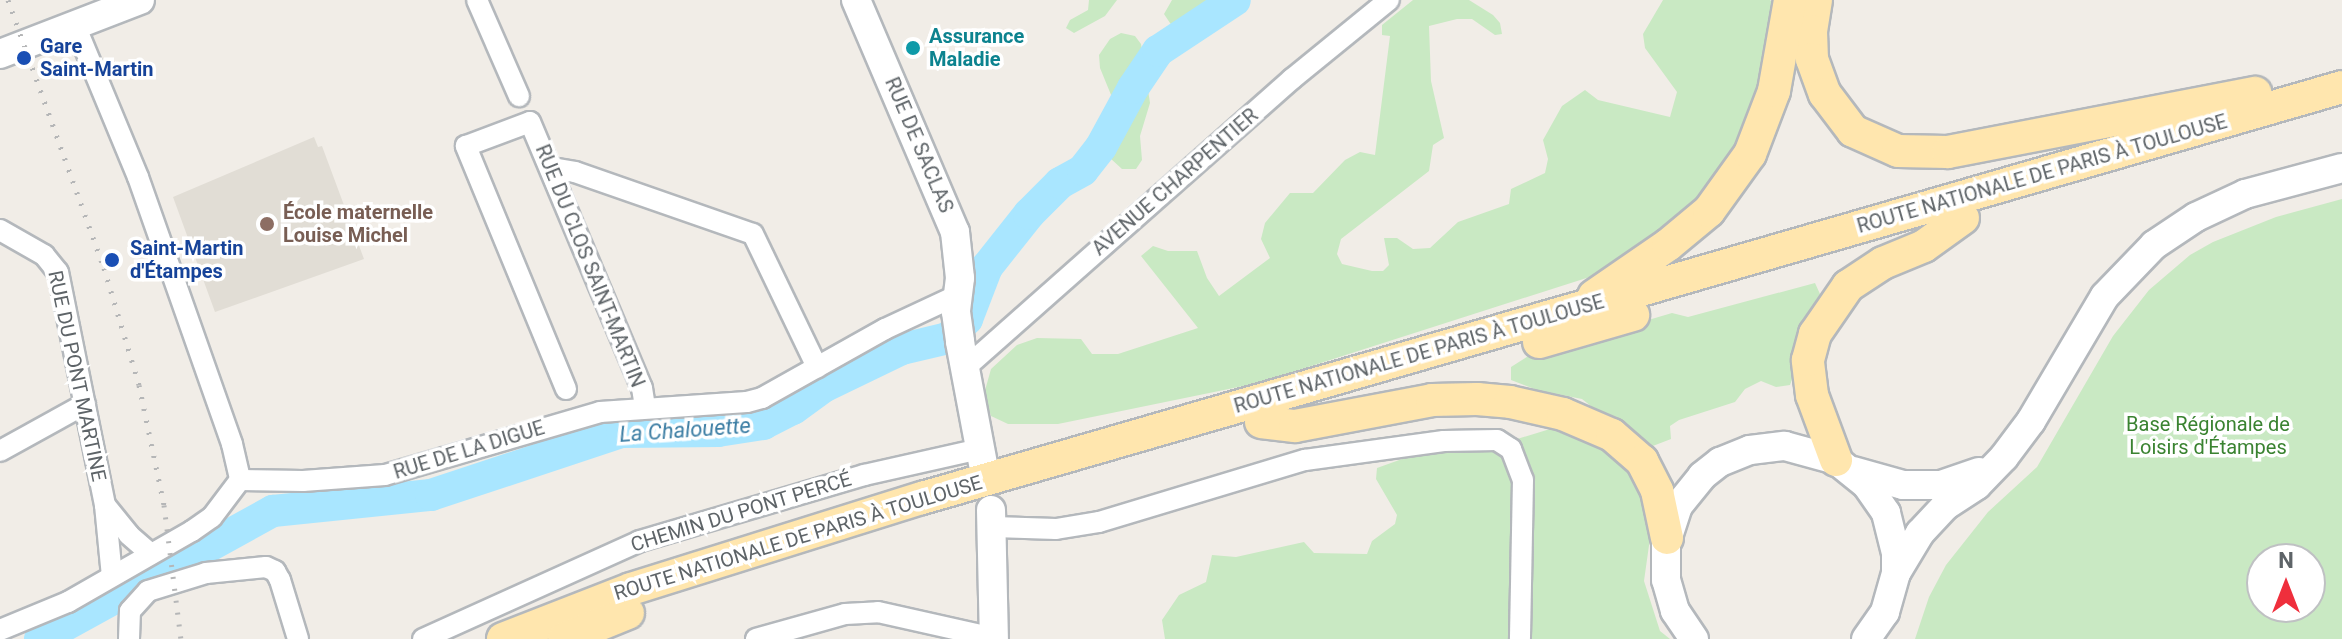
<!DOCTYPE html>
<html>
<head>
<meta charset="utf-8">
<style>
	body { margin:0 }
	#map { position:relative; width:2342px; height:639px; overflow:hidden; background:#f1ede7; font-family:Roboto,sans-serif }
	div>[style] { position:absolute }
	.education>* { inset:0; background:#e1ddd5 }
	.green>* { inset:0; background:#c9e9c3 }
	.river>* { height:32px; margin:-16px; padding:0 16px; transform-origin:16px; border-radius:16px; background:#a9e6ff }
	.roads { filter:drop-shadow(2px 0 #b4b8bc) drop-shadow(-2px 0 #b4b8bc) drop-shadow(0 2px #b4b8bc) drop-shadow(0 -2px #b4b8bc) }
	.street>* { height:20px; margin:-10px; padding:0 10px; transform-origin:10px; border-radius:10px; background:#fff }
	.secondary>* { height:28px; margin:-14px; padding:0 14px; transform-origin:14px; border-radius:14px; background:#fff }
	.primary>* { height:32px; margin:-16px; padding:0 16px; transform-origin:16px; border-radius:16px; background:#ffe6ae }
	.rail>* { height:5px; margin-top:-2.5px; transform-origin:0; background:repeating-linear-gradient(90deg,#b5b6b7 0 2px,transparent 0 12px) }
	.dots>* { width:22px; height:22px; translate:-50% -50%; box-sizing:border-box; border:4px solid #fff; border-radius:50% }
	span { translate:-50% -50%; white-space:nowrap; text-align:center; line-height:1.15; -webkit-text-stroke:7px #fff; paint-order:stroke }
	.culture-label { font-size:20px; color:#0d838f; font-weight:700 }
	.left { translate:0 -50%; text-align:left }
	.transit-label { font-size:20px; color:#164399; font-weight:700 }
	.street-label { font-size:20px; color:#5e6468 }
	.education-label { font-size:20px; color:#785e54; font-weight:700 }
	.park-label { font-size:20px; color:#3a8331 }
	.water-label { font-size:22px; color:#3b7da3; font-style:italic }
	.north { position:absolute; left:2246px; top:543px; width:80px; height:80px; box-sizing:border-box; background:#fff; border:2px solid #bfc1c3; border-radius:50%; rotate:0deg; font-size:22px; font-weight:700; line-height:32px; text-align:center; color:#5e6468 }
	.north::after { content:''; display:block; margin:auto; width:28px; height:36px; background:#ef2f3c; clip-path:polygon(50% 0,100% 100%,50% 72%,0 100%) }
</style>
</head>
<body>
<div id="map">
	<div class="education">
		<div style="clip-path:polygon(314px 137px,318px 147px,322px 146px,364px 259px,215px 312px,173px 197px)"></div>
	</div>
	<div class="green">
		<div style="clip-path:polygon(1089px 0,1117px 0,1105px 16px,1074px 33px,1066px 28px,1070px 20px,1088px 10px)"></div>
		<div style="clip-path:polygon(1172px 0,1216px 0,1210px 4px,1197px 37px,1184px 39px,1170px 23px,1164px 14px)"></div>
		<div style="clip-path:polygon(1413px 0,1469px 0,1493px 15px,1500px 23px,1502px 34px,1495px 35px,1472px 19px,1457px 19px,1429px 26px,1431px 81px,1444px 138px,1433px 145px,1429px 171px,1341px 239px,1337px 254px,1342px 264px,1372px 271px,1383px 271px,1389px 265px,1384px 238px,1397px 238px,1413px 249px,1430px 248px,1458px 222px,1509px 204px,1511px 189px,1545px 173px,1548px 159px,1543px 140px,1562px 106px,1585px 90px,1598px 100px,1670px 117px,1677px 92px,1645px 48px,1643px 34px,1663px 0,1770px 0,1775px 5px,1787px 45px,1719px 193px,1624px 266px,1258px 383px,1058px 424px,1008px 424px,991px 416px,984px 394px,991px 369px,1017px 345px,1037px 338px,1081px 339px,1092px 354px,1118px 354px,1198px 328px,1141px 256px,1153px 246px,1168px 251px,1197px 251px,1207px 278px,1219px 296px,1270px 258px,1261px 239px,1265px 223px,1290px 193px,1313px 193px,1345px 160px,1360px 152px,1375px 155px,1390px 36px,1382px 35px,1382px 25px)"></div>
		<div style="clip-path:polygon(1121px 33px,1135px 36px,1141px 44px,1150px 103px,1140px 136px,1142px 160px,1136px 169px,1122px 169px,1110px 158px,1116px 136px,1116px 107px,1100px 68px,1099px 55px,1110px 39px)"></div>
		<div style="clip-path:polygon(evenodd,2342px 199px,2342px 639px,1915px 639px,1929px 597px,1946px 565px,1988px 512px,2037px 467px,2113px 336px,2149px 290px,2190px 255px,2213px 242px,2276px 217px,2342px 199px,2262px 559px,2310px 559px,2310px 607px,2262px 607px,2262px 559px)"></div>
		<div style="clip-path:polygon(1815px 283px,1820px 294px,1818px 307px,1790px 385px,1776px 387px,1761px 381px,1745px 389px,1735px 402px,1679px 420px,1670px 426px,1671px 439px,1645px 449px,1582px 399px,1537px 390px,1511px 380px,1511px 367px,1530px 355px,1672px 313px,1688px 317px)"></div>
		<div style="clip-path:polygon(1550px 429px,1605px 449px,1638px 483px,1652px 524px,1644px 581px,1660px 631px,1670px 639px,1165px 639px,1162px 620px,1179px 595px,1206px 582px,1212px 555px,1236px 557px,1304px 542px,1314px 553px,1367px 554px,1372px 541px,1395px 524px,1397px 515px,1376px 479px,1377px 468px,1430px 449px,1491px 447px)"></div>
	</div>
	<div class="river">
		<div style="left:40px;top:639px;width:266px;rotate:-28.8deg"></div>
		<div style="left:273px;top:511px;width:159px;rotate:-5.8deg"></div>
		<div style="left:431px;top:495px;width:201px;rotate:-18.3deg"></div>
		<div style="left:622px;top:432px;width:96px;rotate:-0.6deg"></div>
		<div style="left:718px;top:431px;width:46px;rotate:-8.8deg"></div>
		<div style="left:763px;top:424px;width:34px;rotate:-27deg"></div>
		<div style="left:793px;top:409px;width:39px;rotate:-36deg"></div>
		<div style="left:825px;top:386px;width:85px;rotate:-25.7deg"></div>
		<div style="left:902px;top:349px;width:47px;rotate:-13.4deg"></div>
		<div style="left:948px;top:338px;width:27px;rotate:-45deg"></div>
		<div style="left:967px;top:319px;width:56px;rotate:-69deg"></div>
		<div style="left:987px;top:267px;width:68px;rotate:-51.6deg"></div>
		<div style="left:1029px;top:214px;width:44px;rotate:-45deg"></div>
		<div style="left:1060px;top:183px;width:26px;rotate:-29deg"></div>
		<div style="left:1083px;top:170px;width:29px;rotate:-52deg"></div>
		<div style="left:1101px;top:147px;width:67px;rotate:-61.5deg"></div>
		<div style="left:1133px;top:88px;width:45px;rotate:-56deg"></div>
		<div style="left:1158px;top:51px;width:92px;rotate:-33.5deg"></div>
	</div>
	<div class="roads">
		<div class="street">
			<div style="left:477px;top:0;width:105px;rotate:66.4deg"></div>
			<div style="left:75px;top:25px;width:165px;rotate:67.5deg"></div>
			<div style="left:138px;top:177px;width:283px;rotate:70.6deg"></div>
			<div style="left:232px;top:444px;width:37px;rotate:77deg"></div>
			<div style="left:551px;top:168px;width:24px;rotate:9deg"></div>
			<div style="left:575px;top:172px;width:188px;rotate:19.2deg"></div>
			<div style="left:753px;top:234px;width:148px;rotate:64.3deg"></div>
			<div style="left:0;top:230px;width:51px;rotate:29.6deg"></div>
			<div style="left:44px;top:255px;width:22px;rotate:51deg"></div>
			<div style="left:58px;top:272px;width:238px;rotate:78.6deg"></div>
			<div style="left:105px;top:505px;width:71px;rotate:84.4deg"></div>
			<div style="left:964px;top:369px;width:438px;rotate:-41.5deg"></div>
			<div style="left:1292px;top:79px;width:125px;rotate:-39.2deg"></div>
			<div style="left:566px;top:389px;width:263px;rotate:-112.4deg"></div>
			<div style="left:466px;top:146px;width:68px;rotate:-20.6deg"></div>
			<div style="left:530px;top:122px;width:289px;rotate:67.2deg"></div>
			<div style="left:642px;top:388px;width:19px;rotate:81deg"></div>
			<div style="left:0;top:451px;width:97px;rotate:-28.9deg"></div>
			<div style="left:240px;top:480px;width:63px;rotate:0.9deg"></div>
			<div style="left:303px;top:481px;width:82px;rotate:-4.2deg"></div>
			<div style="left:385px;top:475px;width:224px;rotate:-16.3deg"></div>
			<div style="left:600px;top:412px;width:147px;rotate:-3.9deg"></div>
			<div style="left:747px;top:402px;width:16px;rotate:-15deg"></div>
			<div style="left:762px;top:398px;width:141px;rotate:-29.3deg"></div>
			<div style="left:885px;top:329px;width:81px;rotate:-25deg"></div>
			<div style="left:105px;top:505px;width:38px;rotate:51deg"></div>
			<div style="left:129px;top:535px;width:29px;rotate:41deg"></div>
			<div style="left:994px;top:527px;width:62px;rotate:1.8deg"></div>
			<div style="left:1056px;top:529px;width:44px;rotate:-9.2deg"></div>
			<div style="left:1099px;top:522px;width:215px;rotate:-16.8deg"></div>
			<div style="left:1305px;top:460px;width:140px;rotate:-7.8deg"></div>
			<div style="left:1444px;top:441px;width:53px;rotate:-1.1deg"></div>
			<div style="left:1497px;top:440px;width:17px;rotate:33deg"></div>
			<div style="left:1511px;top:449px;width:33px;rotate:69deg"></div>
			<div style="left:1523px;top:480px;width:159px;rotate:91.1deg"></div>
			<div style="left:0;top:630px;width:74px;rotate:-22.4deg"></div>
			<div style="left:68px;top:602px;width:143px;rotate:-29.8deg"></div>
			<div style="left:192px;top:531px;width:24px;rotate:-35deg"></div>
			<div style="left:212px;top:517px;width:46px;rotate:-52.9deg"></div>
			<div style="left:129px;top:639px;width:28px;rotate:-88deg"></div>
			<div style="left:130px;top:611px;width:27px;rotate:-48deg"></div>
			<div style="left:148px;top:591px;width:61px;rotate:-17.2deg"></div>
			<div style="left:206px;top:573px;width:60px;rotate:-5.7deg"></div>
			<div style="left:266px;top:567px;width:10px;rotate:24deg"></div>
			<div style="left:275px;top:571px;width:10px;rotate:61deg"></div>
			<div style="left:280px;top:580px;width:62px;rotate:73deg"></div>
			<div style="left:423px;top:639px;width:238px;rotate:-24.3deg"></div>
			<div style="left:640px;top:541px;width:234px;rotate:-16.4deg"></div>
			<div style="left:864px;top:475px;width:119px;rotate:-12.6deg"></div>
			<div style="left:756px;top:639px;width:92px;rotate:-15.7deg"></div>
			<div style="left:845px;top:614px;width:33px;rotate:-3deg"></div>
			<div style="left:878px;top:612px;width:119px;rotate:12.6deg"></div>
		</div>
		<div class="secondary">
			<div style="left:856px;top:0;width:252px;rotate:66.9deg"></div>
			<div style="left:955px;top:232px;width:46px;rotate:83.8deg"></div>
			<div style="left:960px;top:278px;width:34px;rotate:97deg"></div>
			<div style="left:956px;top:312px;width:30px;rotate:82deg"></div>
			<div style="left:960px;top:342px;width:124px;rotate:79.3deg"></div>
			<div style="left:0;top:54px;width:150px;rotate:-21.1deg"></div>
			<div style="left:1853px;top:471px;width:52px;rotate:15.6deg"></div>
			<div style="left:1903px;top:485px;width:38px"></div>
			<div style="left:1941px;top:485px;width:40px;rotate:-18.9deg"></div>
			<div style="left:991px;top:510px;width:129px;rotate:88.7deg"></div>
			<div style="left:1896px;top:573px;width:47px;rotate:-59deg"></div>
			<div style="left:1920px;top:533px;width:37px;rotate:-47deg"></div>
			<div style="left:1945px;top:506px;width:38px;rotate:-33deg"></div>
			<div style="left:1977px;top:485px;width:39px;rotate:-46deg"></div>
			<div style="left:2004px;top:457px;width:45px;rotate:-53.1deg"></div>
			<div style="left:2031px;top:421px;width:145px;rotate:-59.4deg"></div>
			<div style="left:2105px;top:296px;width:71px;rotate:-46.1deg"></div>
			<div style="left:2154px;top:245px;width:50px;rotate:-33.7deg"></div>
			<div style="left:2196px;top:217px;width:54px;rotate:-25.1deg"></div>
			<div style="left:2245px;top:194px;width:100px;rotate:-15deg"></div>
			<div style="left:1694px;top:639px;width:34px;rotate:-124deg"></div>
			<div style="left:1675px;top:611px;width:32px;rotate:-106deg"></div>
			<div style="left:1666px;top:580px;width:37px;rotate:-90deg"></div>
			<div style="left:1666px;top:543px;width:39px;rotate:-72deg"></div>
			<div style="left:1678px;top:506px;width:38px;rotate:-51deg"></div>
			<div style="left:1702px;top:476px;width:23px;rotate:-38deg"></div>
			<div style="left:1720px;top:462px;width:32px;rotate:-22deg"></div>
			<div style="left:1750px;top:450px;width:35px;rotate:-7deg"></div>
			<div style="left:1785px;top:446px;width:53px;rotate:15.4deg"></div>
			<div style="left:1836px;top:460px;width:38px;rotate:39deg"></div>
			<div style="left:1866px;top:484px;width:35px;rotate:55deg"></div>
			<div style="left:1886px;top:513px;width:41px;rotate:76deg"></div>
			<div style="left:1896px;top:553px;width:20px;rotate:90deg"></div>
			<div style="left:1896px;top:573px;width:41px;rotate:105.8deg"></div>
			<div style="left:1885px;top:612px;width:33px;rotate:125deg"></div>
		</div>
		<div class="primary">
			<div style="left:1816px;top:0;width:31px;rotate:99deg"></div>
			<div style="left:1811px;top:31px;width:28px;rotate:88deg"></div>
			<div style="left:1812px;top:59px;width:37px;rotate:70deg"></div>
			<div style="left:1825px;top:94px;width:46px;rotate:52.9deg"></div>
			<div style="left:1853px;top:131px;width:49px;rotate:24deg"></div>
			<div style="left:1898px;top:151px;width:50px;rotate:1.1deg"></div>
			<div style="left:1948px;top:152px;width:313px;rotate:-10.9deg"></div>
			<div style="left:1594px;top:296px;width:90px;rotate:-34.6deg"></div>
			<div style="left:1668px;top:245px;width:53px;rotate:-39.7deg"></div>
			<div style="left:1709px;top:211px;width:70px;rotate:-54.3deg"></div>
			<div style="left:1750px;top:154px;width:67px;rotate:-69.1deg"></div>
			<div style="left:1774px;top:91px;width:92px;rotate:-80deg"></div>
			<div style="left:1539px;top:342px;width:98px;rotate:-16deg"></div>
			<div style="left:1261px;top:422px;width:34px;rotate:7deg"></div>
			<div style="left:1295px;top:426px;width:139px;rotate:-10.7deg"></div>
			<div style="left:1432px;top:400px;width:45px;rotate:-1.3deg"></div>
			<div style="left:1477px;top:399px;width:33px;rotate:5deg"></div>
			<div style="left:1510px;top:402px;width:54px;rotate:12.8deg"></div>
			<div style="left:1563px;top:414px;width:53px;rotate:23.2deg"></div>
			<div style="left:1612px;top:435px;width:40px;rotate:41deg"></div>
			<div style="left:1642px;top:461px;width:34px;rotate:63deg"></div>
			<div style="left:1657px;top:491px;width:48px;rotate:78deg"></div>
			<div style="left:1836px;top:460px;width:69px;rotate:-110.3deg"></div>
			<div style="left:1812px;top:395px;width:35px;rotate:-97deg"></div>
			<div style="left:1808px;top:360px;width:27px;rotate:-75deg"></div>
			<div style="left:1815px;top:334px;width:58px;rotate:-55.5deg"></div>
			<div style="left:1848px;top:286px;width:42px;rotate:-33.3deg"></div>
			<div style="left:1883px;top:263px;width:44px;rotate:-22.5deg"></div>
			<div style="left:1924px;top:246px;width:48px;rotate:-35.7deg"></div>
			<div style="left:503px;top:639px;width:137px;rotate:-21.3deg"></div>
			<div style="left:631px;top:589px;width:305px;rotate:-17.4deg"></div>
			<div style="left:922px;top:498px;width:1478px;rotate:-16.14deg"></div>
			<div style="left:564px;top:639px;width:69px;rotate:-22.1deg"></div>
		</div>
	</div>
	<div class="rail">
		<div style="left:8px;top:0;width:285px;rotate:70.3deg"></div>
		<div style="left:104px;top:268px;width:122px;rotate:73.3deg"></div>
		<div style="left:139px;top:385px;width:123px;rotate:78.2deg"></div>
		<div style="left:164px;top:505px;width:135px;rotate:82.8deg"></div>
	</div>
	<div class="dots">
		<div style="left:913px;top:48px;background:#0f9aa8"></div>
		<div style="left:24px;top:58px;background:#1a4fb4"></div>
		<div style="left:267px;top:224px;background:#8d6e63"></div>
		<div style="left:112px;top:260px;background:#1a4fb4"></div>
	</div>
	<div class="culture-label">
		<span class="left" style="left:929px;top:48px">Assurance<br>Maladie</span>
	</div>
	<div class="transit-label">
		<span class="left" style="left:40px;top:58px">Gare<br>Saint-Martin</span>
		<span class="left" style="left:130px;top:260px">Saint-Martin<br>d'Étampes</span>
	</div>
	<div class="street-label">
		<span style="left:919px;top:145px;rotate:67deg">RUE DE SACLAS</span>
		<span style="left:2042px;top:174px;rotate:-16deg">ROUTE NATIONALE DE PARIS À TOULOUSE</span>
		<span style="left:1175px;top:182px;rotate:-41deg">AVENUE CHARPENTIER</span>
		<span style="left:590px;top:266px;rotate:68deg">RUE DU CLOS SAINT-MARTIN</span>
		<span style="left:1419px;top:354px;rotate:-16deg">ROUTE NATIONALE DE PARIS À TOULOUSE</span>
		<span style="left:77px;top:376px;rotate:78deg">RUE DU PONT MARTINE</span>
		<span style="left:469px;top:450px;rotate:-17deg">RUE DE LA DIGUE</span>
		<span style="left:741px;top:512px;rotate:-17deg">CHEMIN DU PONT PERCÉ</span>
		<span style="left:798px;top:538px;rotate:-17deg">ROUTE NATIONALE DE PARIS À TOULOUSE</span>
	</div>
	<div class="education-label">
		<span class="left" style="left:283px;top:224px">École maternelle<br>Louise Michel</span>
	</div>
	<div class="park-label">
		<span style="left:2208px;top:436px">Base Régionale de<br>Loisirs d'Étampes</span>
	</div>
	<div class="water-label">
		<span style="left:685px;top:430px;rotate:-4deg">La Chalouette</span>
	</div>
	<div class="north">N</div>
</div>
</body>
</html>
